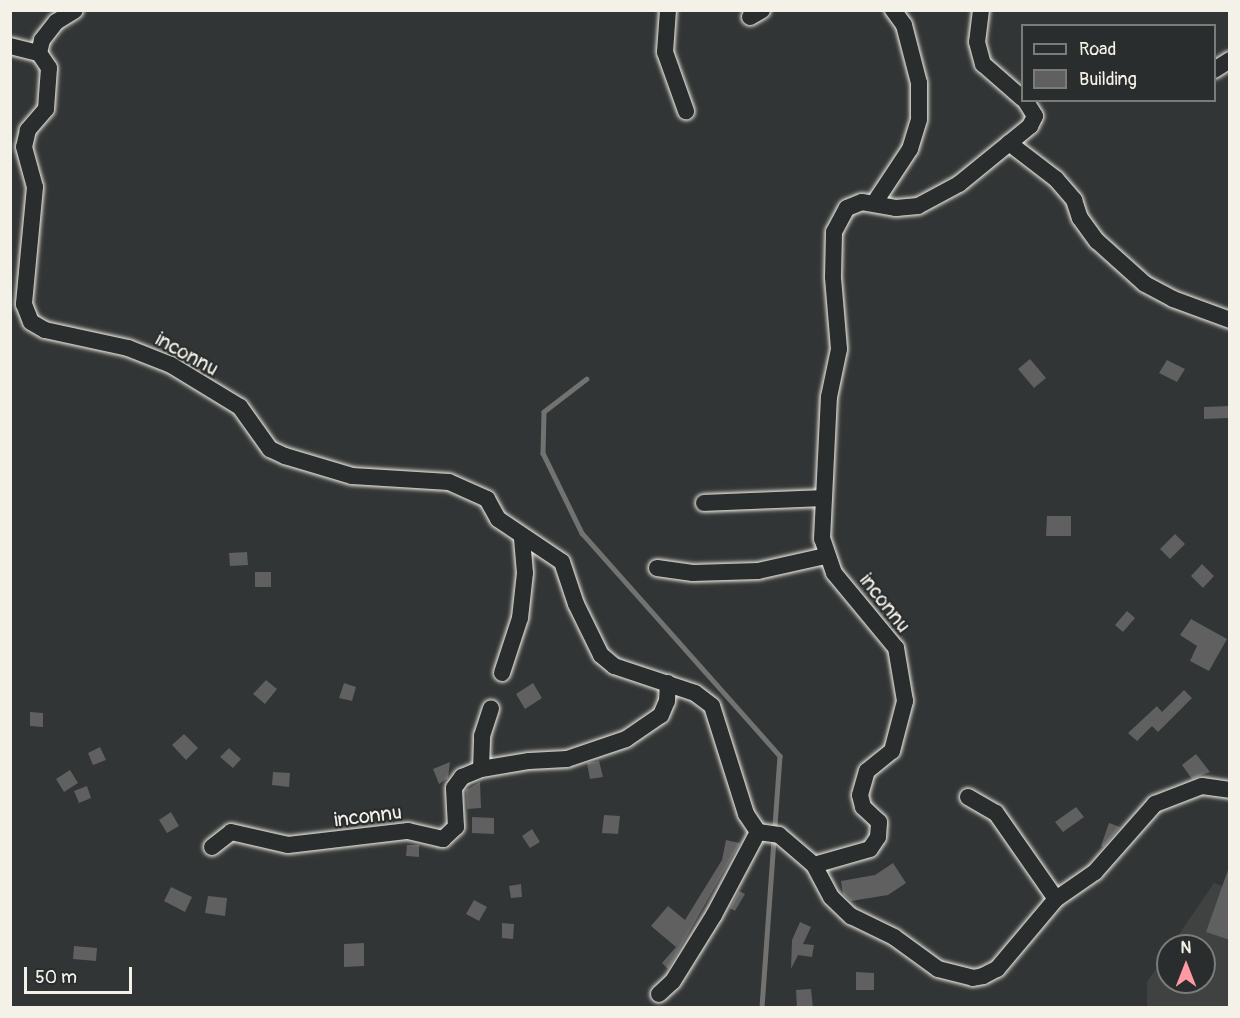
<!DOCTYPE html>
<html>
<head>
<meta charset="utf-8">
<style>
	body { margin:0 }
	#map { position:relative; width:1240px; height:1018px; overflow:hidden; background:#323535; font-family:Pangolin,sans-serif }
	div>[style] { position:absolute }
	.built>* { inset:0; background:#404242 }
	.stream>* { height:4.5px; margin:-2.25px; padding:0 2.25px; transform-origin:2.25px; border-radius:2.25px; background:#727370 }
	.building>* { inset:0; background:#5f605f }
	.roads { filter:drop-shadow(0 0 2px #f4f1e8) drop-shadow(0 0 2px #f4f1e8) }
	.minor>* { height:16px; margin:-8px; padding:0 8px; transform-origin:8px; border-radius:8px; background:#2a2d2e }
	span { translate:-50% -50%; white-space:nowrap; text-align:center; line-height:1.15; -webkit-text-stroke:4.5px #2a2d2e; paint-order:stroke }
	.street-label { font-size:20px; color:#f4f1e8 }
	.frame { position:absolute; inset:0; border:12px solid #f4f1e8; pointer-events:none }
	.legend { position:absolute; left:1021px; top:24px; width:195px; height:78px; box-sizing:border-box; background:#2a2d2e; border:2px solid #7b7b78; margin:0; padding:8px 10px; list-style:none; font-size:18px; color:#f4f1e8 }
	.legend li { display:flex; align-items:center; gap:12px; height:30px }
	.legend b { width:30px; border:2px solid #7b7b78 }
	.north { position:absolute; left:1156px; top:934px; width:60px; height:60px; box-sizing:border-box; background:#2a2d2e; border:2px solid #7b7b78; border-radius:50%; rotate:0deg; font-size:16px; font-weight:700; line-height:24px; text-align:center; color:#f4f1e8 }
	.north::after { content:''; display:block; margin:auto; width:21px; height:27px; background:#ff9aa2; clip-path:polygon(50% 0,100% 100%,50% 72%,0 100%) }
	.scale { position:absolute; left:24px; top:967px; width:108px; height:27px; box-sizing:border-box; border:3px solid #f4f1e8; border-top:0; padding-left:8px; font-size:18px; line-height:21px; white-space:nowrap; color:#f4f1e8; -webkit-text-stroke:4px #2a2d2e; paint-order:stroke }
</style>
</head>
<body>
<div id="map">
	<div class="built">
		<div style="clip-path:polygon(1214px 883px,1229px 888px,1229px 1007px,1147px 1007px,1147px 982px,1168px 951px,1168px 982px,1204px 982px,1204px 946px,1171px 946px)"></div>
	</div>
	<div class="stream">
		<div style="left:587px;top:379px;width:54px;rotate:142.5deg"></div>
		<div style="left:544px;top:412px;width:41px;rotate:91.4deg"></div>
		<div style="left:543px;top:453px;width:89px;rotate:64deg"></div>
		<div style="left:582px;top:533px;width:298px;rotate:48.4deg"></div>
		<div style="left:780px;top:756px;width:253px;rotate:94.1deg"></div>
	</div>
	<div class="building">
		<div style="clip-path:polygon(1030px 359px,1046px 378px,1034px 388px,1018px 369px)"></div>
		<div style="clip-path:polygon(1167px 360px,1185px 369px,1177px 382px,1159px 373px)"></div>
		<div style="clip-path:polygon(1230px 406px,1230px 418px,1204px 419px,1204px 407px)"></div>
		<div style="clip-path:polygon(1047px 516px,1071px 516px,1071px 536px,1046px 536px)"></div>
		<div style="clip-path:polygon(1175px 534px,1185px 544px,1170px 559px,1160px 549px)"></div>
		<div style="clip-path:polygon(247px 552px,248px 565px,230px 566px,229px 553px)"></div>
		<div style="clip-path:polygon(1202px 564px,1214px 576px,1203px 588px,1191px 576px)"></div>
		<div style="clip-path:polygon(255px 572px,271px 572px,271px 587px,255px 587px)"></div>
		<div style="clip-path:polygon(1127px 611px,1135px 618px,1123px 632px,1115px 625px)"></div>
		<div style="clip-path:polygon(1191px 619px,1227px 639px,1209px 671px,1190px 661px,1197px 646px,1180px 635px)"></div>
		<div style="clip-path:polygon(266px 680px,277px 689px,265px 704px,253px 694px)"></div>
		<div style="clip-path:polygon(344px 683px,356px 687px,352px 701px,339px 698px)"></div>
		<div style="clip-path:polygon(533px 683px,542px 698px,525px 709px,516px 694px)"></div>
		<div style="clip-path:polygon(1184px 690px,1192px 698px,1158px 732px,1152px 726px,1137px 741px,1128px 733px,1157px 706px,1162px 712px)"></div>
		<div style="clip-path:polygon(30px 712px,43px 713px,43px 727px,30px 726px)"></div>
		<div style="clip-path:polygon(184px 734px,198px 748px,186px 760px,172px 745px)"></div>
		<div style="clip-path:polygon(100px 747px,106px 760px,93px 765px,88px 753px)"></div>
		<div style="clip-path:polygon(229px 748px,241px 759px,233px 768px,220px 757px)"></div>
		<div style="clip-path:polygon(1196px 754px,1210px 772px,1192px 779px,1182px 765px)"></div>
		<div style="clip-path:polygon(599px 761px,603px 777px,590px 779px,587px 763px)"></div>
		<div style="clip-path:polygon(450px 762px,448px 778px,439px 784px,433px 769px)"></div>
		<div style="clip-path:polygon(70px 770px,78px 783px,64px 792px,56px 779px)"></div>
		<div style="clip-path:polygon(273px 772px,290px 773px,289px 787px,272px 785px)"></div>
		<div style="clip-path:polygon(480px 782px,481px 808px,467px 809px,466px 790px)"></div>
		<div style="clip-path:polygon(87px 786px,91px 798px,79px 803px,74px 791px)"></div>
		<div style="clip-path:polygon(1076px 807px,1084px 817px,1063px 832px,1055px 822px)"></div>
		<div style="clip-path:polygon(171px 812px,179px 826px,167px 833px,159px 820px)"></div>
		<div style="clip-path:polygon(604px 815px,620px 816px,618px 834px,602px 833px)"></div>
		<div style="clip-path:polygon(472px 817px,494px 818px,494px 834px,472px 833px)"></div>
		<div style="clip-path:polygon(1109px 823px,1120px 827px,1103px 847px,1101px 846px)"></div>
		<div style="clip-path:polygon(532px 829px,540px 842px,530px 848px,522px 836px)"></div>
		<div style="clip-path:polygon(726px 840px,740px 843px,668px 969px,662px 963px,676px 947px,651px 926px,668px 906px,685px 920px,722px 860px)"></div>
		<div style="clip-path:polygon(407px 845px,419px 845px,419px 857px,406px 856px)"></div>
		<div style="clip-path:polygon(893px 863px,906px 883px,888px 895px,851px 901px,843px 894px,841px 881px,875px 875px)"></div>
		<div style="clip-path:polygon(1228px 870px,1230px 870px,1230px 940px,1206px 932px)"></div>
		<div style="clip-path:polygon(521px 884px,522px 897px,511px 898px,509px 886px)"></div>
		<div style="clip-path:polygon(171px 887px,192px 897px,185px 912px,164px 901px)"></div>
		<div style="clip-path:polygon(739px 891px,745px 894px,735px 911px,730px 908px)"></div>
		<div style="clip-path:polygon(208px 896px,227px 898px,225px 916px,205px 913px)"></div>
		<div style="clip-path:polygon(474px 900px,487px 907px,479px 921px,466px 914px)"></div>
		<div style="clip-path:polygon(800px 922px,811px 927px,803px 944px,814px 945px,812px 957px,798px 955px,791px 969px,792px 940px)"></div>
		<div style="clip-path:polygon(502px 923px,514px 924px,513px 939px,502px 938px)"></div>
		<div style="clip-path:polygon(364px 943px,364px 966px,344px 967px,344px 944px)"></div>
		<div style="clip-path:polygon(74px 946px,97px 948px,96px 961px,73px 959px)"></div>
		<div style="clip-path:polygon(856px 972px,874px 973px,874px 990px,856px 990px)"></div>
		<div style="clip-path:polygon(811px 989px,813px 1008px,797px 1008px,796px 990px)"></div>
	</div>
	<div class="roads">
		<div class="minor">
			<div style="left:668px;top:10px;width:42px;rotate:94.1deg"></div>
			<div style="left:665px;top:52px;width:63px;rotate:70.4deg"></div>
			<div style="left:981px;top:10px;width:32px;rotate:97deg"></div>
			<div style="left:977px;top:42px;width:23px;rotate:75deg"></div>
			<div style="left:983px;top:64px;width:52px;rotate:41.1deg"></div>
			<div style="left:750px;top:17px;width:14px;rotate:-30deg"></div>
			<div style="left:10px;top:46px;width:30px;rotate:14deg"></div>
			<div style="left:39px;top:53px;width:18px;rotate:56deg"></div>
			<div style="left:49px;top:68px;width:41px;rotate:94.2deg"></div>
			<div style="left:46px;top:109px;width:28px;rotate:131deg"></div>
			<div style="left:28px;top:130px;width:17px;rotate:103deg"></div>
			<div style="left:24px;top:147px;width:41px;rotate:74.6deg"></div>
			<div style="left:35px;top:187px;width:118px;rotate:95.4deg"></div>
			<div style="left:24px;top:304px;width:19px;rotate:69deg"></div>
			<div style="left:31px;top:322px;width:16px;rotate:30deg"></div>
			<div style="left:45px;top:330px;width:85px;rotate:12.2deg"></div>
			<div style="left:128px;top:348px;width:46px;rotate:21.6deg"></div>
			<div style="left:171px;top:365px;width:81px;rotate:31.3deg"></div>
			<div style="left:240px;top:407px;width:52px;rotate:54.5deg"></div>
			<div style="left:270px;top:449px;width:17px;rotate:25deg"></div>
			<div style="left:285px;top:456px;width:70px;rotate:16.6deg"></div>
			<div style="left:352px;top:476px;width:97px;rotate:3.5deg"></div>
			<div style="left:449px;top:482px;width:42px;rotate:24.1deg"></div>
			<div style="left:487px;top:499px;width:23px;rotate:61deg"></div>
			<div style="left:498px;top:519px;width:77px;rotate:33.9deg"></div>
			<div style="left:562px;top:562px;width:44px;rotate:71.6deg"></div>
			<div style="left:576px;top:604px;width:57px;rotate:63.9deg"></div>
			<div style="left:601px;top:655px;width:17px;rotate:40deg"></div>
			<div style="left:614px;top:666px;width:85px;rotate:18.4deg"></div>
			<div style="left:695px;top:693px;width:21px;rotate:37deg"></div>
			<div style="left:712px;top:706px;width:113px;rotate:72.5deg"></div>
			<div style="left:746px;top:814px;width:22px;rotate:56deg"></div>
			<div style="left:758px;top:832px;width:21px;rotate:8deg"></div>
			<div style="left:779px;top:835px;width:46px;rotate:40.6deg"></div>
			<div style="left:814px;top:865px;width:36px;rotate:62deg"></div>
			<div style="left:831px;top:897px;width:28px;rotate:44deg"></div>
			<div style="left:851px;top:916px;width:48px;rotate:26deg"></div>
			<div style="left:894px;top:937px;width:54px;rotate:36deg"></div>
			<div style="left:938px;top:969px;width:36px;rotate:14deg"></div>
			<div style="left:973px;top:978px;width:10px;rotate:-11deg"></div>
			<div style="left:983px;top:976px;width:16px;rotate:-27deg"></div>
			<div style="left:997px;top:969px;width:92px;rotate:-49.9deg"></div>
			<div style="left:1056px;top:899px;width:47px;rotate:-34.7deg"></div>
			<div style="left:1095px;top:872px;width:91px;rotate:-48.6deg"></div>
			<div style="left:1155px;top:804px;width:50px;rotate:-21deg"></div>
			<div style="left:1202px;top:786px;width:28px;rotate:8deg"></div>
			<div style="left:39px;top:53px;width:13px;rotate:-77deg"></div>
			<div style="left:42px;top:40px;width:23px;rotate:-52deg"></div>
			<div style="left:56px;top:22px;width:22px;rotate:-32deg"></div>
			<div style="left:1214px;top:70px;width:19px;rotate:-32deg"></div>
			<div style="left:1009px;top:143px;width:59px;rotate:37.5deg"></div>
			<div style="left:1056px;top:179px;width:28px;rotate:49deg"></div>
			<div style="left:1074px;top:200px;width:19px;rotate:72deg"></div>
			<div style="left:1080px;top:218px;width:29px;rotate:54deg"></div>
			<div style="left:1097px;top:241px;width:64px;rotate:41.9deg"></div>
			<div style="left:1145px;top:284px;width:32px;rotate:28deg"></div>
			<div style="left:1173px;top:299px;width:61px;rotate:20.2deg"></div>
			<div style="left:875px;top:202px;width:64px;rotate:-56.6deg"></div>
			<div style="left:910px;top:149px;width:31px;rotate:-73deg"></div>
			<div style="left:919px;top:119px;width:36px;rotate:-90deg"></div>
			<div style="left:919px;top:83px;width:60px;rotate:-104.5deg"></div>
			<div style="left:904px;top:25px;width:19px;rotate:-126deg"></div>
			<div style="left:704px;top:503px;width:119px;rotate:-2.4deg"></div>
			<div style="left:657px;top:568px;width:36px;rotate:8deg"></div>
			<div style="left:693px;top:573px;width:65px;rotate:-1.8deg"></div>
			<div style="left:758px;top:571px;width:69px;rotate:-12.6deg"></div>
			<div style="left:502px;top:673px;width:58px;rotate:-71.9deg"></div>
			<div style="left:520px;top:618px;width:45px;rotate:-83.7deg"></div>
			<div style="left:525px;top:573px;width:36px;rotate:-95deg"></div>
			<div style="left:481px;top:769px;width:33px;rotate:-88deg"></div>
			<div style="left:482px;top:736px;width:29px;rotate:-72deg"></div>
			<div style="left:968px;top:797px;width:32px;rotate:30deg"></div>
			<div style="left:996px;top:813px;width:105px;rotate:55.1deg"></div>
			<div style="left:212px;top:847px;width:24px;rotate:-38deg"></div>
			<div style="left:231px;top:832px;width:58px;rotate:12.8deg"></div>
			<div style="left:288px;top:845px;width:121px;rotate:-6.7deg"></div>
			<div style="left:408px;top:831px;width:36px;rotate:13deg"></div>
			<div style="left:443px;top:839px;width:18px;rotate:-43deg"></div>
			<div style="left:456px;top:827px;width:39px;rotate:-93deg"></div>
			<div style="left:454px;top:788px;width:14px;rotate:-54deg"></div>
			<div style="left:462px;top:777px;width:21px;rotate:-23deg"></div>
			<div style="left:481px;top:769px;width:49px;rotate:-9.5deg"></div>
			<div style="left:529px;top:761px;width:38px;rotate:-3deg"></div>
			<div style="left:567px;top:759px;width:62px;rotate:-18.7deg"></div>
			<div style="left:626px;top:739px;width:42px;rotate:-34.4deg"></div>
			<div style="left:661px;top:715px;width:15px;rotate:-67deg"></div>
			<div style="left:667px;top:701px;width:18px;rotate:-87deg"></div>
			<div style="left:814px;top:865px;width:58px;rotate:-15.9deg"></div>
			<div style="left:870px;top:849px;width:14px;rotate:-56deg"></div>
			<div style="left:878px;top:837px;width:15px;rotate:-86deg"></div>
			<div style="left:879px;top:822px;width:22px;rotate:-137deg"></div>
			<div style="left:863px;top:807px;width:12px;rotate:-104deg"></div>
			<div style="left:860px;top:795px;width:25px;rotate:-74deg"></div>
			<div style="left:867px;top:771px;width:32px;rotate:-39deg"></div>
			<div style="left:892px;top:751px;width:52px;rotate:-75.4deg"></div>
			<div style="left:905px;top:701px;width:54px;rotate:-99.6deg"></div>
			<div style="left:896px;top:648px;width:97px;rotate:-129.6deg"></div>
			<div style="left:834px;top:573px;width:36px;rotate:-109deg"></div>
			<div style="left:822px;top:539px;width:142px;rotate:-87.2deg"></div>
			<div style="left:829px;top:397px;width:49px;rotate:-78.2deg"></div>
			<div style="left:839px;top:349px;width:72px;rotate:-94.8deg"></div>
			<div style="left:833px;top:277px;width:45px;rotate:-88.7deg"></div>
			<div style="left:834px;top:232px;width:27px;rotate:-62deg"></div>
			<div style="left:847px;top:208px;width:16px;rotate:-22deg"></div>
			<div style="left:862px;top:202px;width:35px;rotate:10deg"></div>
			<div style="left:896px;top:208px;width:22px;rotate:-5deg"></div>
			<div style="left:918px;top:206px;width:47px;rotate:-28.2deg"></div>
			<div style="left:959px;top:184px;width:92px;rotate:-39.2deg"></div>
			<div style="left:1030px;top:126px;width:11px;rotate:-63deg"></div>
			<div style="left:1035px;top:116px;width:19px;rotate:-122deg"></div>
			<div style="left:659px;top:994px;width:19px;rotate:-43deg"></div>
			<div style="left:673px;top:981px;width:78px;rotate:-58.2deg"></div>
			<div style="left:714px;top:915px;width:94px;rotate:-62.1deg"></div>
		</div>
	</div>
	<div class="street-label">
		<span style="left:187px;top:354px;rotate:29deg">inconnu</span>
		<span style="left:885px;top:603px;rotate:52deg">inconnu</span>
		<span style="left:368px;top:816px;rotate:-7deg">inconnu</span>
	</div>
	<div class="frame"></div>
	<ul class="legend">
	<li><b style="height:8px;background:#2a2d2e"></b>Road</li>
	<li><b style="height:16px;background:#5f605f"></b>Building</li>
	</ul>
	<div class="north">N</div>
	<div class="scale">50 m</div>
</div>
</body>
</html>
